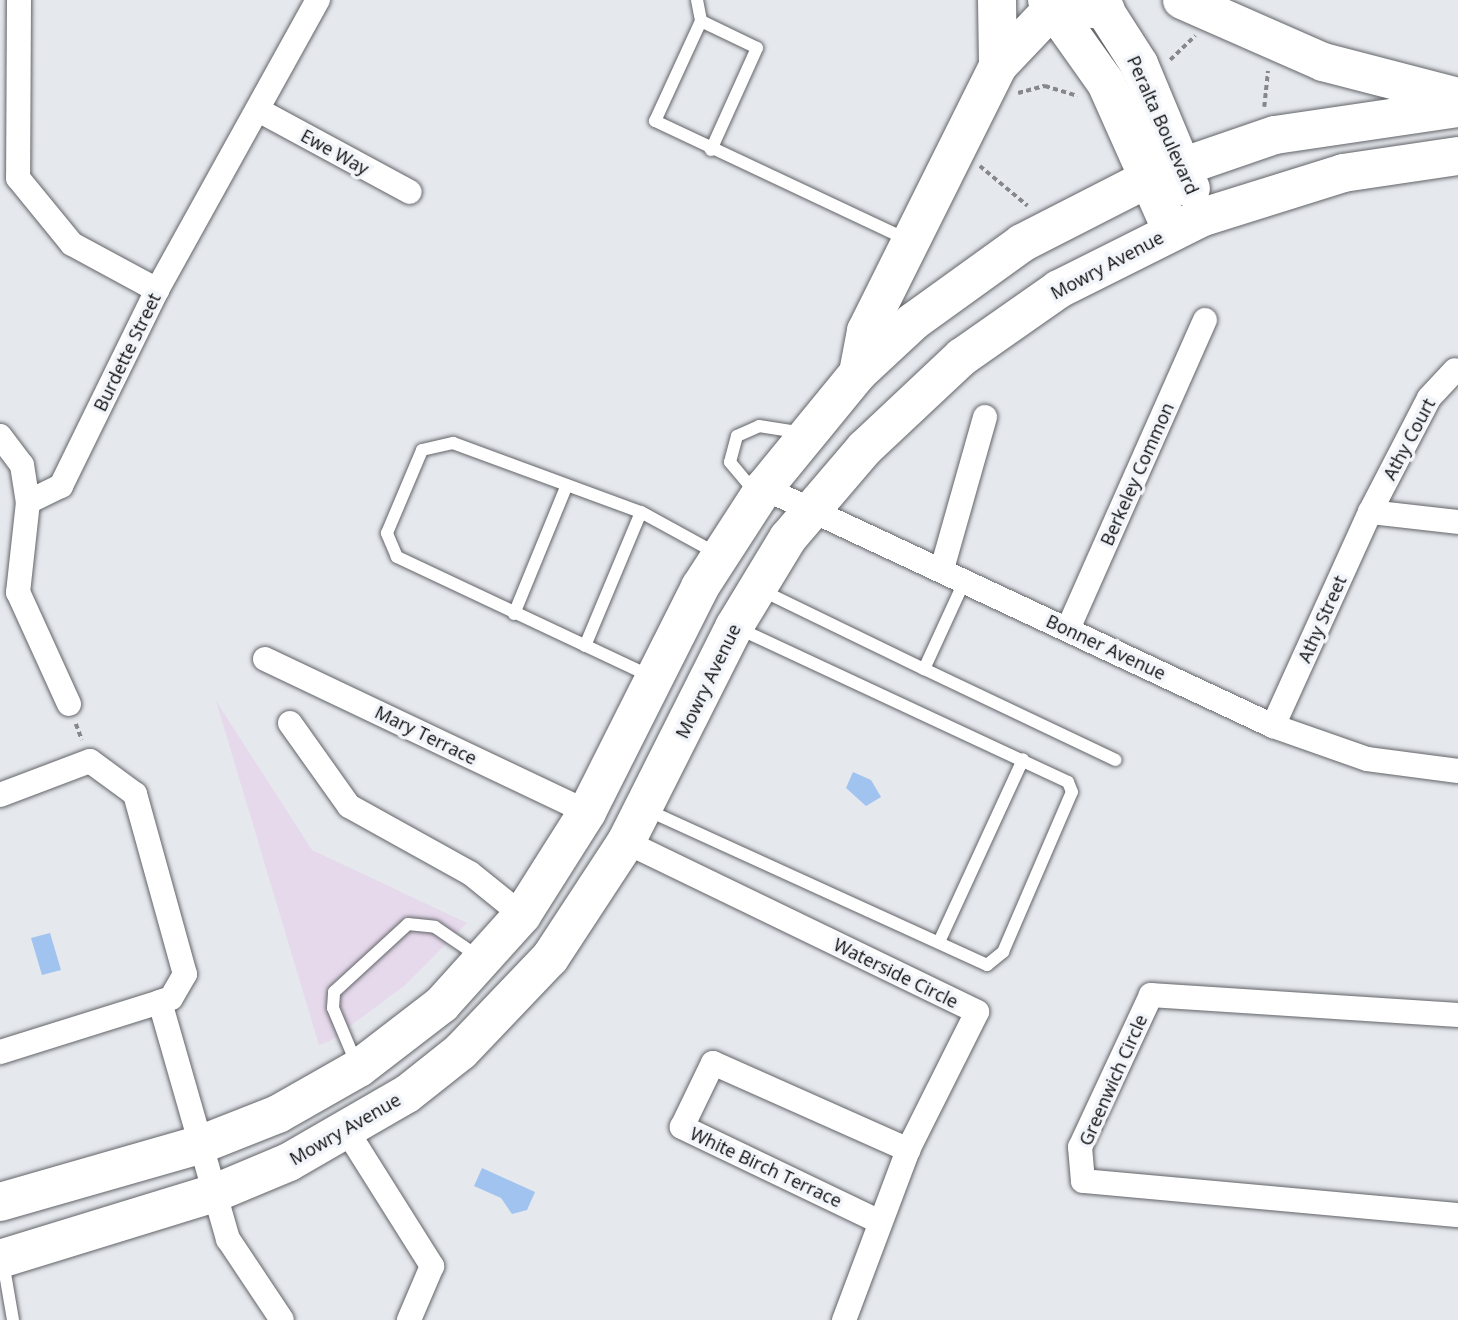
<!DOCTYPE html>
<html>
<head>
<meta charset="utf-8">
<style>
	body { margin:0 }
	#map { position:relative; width:1458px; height:1320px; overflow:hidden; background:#e5e8ed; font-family:"Open Sans",sans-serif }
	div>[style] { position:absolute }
	.education>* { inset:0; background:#e6d9ec }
	.water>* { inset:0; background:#a1c3ef }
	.path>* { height:3.5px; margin-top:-1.75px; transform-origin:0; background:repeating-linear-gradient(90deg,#85878b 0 5px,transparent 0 8.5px) }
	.roads { filter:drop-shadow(0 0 2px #626468) drop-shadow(0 0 2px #626468) }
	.service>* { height:12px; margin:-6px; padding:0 6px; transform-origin:6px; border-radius:6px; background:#fff }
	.minor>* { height:24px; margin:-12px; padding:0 12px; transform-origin:12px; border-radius:12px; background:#fff }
	.primary>* { height:38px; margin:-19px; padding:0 19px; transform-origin:19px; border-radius:19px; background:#fff }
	span { translate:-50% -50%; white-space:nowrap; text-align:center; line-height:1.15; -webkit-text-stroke:7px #f2f5fa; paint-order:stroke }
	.street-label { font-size:18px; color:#0c0d0e }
</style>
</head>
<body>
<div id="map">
	<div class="education">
		<div style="clip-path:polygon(216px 701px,312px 850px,467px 923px,404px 986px,330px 1041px,319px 1045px)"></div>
	</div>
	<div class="water">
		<div style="clip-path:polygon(853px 772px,871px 780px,881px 797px,866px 806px,846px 788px)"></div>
		<div style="clip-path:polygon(50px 933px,61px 970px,42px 975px,31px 938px)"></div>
		<div style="clip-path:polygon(482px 1168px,535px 1192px,527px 1210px,512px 1214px,501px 1198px,474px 1186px)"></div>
	</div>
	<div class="path">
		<div style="left:1170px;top:60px;width:35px;rotate:-44deg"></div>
		<div style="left:1018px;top:93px;width:28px;rotate:-15deg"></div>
		<div style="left:1045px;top:86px;width:34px;rotate:17deg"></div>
		<div style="left:1264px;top:107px;width:36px;rotate:-84deg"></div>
		<div style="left:980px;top:166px;width:62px;rotate:39.8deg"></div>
		<div style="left:76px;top:724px;width:17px;rotate:69deg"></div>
	</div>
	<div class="roads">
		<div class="service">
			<div style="left:697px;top:0;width:21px;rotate:79deg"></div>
			<div style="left:701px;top:21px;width:110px;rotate:114.7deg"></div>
			<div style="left:655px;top:121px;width:280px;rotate:25.2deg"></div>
			<div style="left:701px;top:21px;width:62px;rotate:25.7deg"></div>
			<div style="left:757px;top:48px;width:112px;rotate:114.3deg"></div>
			<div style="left:755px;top:492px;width:39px;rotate:-130deg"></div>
			<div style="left:730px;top:462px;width:27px;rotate:-75deg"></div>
			<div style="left:737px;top:436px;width:24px;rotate:-24deg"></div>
			<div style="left:759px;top:426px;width:45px;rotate:9deg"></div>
			<div style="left:965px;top:580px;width:98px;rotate:114.7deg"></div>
			<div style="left:924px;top:669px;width:212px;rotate:25.4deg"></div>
			<div style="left:761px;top:590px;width:181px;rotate:25.9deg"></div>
			<div style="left:514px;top:614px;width:139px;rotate:-67.7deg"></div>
			<div style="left:585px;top:646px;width:145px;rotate:-67.3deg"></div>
			<div style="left:650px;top:676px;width:280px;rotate:-154.8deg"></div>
			<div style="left:397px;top:557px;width:26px;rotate:-113deg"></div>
			<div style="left:387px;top:533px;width:90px;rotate:-67.1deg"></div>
			<div style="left:422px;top:450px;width:32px;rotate:-13deg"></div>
			<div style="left:453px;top:443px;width:200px;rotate:20.2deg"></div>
			<div style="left:641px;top:512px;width:85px;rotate:28.7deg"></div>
			<div style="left:645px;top:809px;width:376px;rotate:24.5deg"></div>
			<div style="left:987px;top:965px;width:21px;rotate:-39deg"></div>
			<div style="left:1003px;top:952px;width:174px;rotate:-66.7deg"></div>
			<div style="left:1072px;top:792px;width:11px;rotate:-112deg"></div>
			<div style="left:1068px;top:782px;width:365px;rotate:-155deg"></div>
			<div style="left:939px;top:942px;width:201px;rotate:-65.3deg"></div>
			<div style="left:357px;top:1065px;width:62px;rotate:-112.8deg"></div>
			<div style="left:333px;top:1008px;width:16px;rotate:-86deg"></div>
			<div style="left:334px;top:992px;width:100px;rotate:-42.6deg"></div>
			<div style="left:408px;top:924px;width:27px;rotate:6deg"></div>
			<div style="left:435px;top:927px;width:53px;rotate:34.3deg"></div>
			<div style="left:3px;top:1262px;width:59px;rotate:80.2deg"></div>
		</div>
		<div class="minor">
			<div style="left:19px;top:0;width:178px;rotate:90.3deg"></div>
			<div style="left:18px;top:178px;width:85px;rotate:50.7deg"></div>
			<div style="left:72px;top:244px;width:97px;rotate:28.4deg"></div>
			<div style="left:260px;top:111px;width:170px;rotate:28.4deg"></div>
			<div style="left:0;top:436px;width:36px;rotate:53deg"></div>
			<div style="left:22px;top:465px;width:37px;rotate:81deg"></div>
			<div style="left:28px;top:502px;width:91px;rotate:96.3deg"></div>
			<div style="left:18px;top:592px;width:123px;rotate:65.5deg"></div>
			<div style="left:764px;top:488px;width:562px;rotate:25.06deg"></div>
			<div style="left:1273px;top:726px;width:100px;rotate:19.3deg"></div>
			<div style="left:1367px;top:759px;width:92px;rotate:7.5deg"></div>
			<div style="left:28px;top:502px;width:37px;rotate:-26deg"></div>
			<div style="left:61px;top:486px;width:218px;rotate:-63.9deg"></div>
			<div style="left:157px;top:290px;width:332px;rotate:-61deg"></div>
			<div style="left:1370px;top:512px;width:89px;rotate:6.5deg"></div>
			<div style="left:942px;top:569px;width:158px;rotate:-74.2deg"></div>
			<div style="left:1068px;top:629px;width:338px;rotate:-66.1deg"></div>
			<div style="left:265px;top:659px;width:357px;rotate:25.4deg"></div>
			<div style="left:290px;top:723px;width:102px;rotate:54.6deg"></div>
			<div style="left:349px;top:806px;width:138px;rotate:29deg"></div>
			<div style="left:470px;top:873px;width:67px;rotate:38.9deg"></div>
			<div style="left:1273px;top:726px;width:235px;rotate:-65.6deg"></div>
			<div style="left:1370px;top:512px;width:128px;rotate:-62.6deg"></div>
			<div style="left:1429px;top:398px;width:38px;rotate:-47deg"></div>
			<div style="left:0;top:795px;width:96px;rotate:-20.7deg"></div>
			<div style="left:90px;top:761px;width:56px;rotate:36.3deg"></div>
			<div style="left:135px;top:794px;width:187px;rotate:74.5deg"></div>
			<div style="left:185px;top:974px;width:28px;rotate:120deg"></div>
			<div style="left:171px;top:998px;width:12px;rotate:160deg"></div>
			<div style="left:160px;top:1002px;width:168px;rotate:162.6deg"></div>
			<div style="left:626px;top:842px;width:390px;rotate:25.8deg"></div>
			<div style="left:977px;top:1012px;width:154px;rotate:116.6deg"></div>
			<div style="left:908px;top:1150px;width:182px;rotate:110.6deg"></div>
			<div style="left:160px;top:1002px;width:247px;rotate:74deg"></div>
			<div style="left:228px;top:1239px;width:97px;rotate:56.3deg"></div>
			<div style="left:1458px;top:1015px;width:308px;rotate:-176.3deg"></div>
			<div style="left:1151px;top:995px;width:168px;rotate:115deg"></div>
			<div style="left:1080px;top:1147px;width:34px;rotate:85deg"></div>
			<div style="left:1083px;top:1181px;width:377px;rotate:5.2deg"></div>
			<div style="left:347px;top:1131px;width:160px;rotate:57.8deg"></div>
			<div style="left:432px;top:1266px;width:59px;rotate:113.1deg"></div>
			<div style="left:880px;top:1222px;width:220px;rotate:-154.4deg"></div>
			<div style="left:682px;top:1127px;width:71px;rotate:-64.2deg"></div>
			<div style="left:713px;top:1063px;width:214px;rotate:24deg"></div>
		</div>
		<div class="primary">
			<div style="left:997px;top:0;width:66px;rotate:89.1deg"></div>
			<div style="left:1047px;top:0;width:102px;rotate:54.6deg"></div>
			<div style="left:1106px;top:83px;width:162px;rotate:66deg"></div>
			<div style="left:1098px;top:0;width:76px;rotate:57.4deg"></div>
			<div style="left:1139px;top:64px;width:135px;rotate:67.4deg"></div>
			<div style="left:1182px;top:0;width:154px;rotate:23.7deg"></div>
			<div style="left:1323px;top:62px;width:139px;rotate:14.5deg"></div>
			<div style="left:858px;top:373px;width:43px;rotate:-79.2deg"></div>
			<div style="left:866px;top:331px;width:296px;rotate:-63.5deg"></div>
			<div style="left:998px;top:66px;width:83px;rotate:-46.5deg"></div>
			<div style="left:1055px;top:6px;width:51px;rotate:4.5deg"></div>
			<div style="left:0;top:1202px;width:210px;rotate:-16deg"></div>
			<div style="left:202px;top:1144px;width:82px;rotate:-21.5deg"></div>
			<div style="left:278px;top:1114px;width:93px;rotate:-29.6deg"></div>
			<div style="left:359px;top:1068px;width:105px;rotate:-37.6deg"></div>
			<div style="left:442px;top:1004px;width:120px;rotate:-48deg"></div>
			<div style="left:522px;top:915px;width:122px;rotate:-57.7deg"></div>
			<div style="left:587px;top:812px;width:252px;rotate:-63.3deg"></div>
			<div style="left:700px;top:587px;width:118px;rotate:-57.1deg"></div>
			<div style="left:764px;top:488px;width:149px;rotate:-50.7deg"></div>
			<div style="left:858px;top:373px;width:76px;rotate:-42.9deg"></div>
			<div style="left:914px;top:321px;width:133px;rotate:-35.8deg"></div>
			<div style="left:1022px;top:243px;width:140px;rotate:-27.1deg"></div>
			<div style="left:1147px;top:179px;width:135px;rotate:-19deg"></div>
			<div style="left:1275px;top:135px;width:185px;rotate:-8.4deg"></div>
			<div style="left:0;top:1259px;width:225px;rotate:-17.1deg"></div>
			<div style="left:215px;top:1193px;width:80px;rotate:-22.7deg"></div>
			<div style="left:289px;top:1162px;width:136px;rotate:-30deg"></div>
			<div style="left:407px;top:1094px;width:69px;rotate:-38.5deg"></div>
			<div style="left:461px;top:1051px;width:129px;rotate:-46.3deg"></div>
			<div style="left:550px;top:958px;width:139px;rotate:-56.8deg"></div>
			<div style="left:626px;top:842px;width:241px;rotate:-63.3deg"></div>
			<div style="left:734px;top:627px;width:104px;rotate:-58.8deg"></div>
			<div style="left:788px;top:538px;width:118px;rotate:-49.5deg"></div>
			<div style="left:865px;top:448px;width:133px;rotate:-43.2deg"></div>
			<div style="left:962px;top:357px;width:118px;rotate:-35deg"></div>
			<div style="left:1059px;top:289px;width:161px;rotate:-26.6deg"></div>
			<div style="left:1203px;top:217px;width:147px;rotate:-17.4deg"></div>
			<div style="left:1343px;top:173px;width:116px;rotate:-8.4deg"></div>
		</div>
	</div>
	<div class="street-label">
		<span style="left:1163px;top:125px;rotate:66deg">Peralta Boulevard</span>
		<span style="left:335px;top:152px;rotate:29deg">Ewe Way</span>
		<span style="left:1107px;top:265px;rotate:-28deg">Mowry Avenue</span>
		<span style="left:127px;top:352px;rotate:-64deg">Burdette Street</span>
		<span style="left:1409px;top:439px;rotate:-62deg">Athy Court</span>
		<span style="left:1137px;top:474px;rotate:-66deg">Berkeley Common</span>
		<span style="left:1322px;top:619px;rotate:-66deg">Athy Street</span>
		<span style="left:1106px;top:647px;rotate:25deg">Bonner Avenue</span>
		<span style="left:708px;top:681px;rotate:-64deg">Mowry Avenue</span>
		<span style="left:426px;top:735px;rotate:26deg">Mary Terrace</span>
		<span style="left:896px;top:973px;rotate:26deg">Waterside Circle</span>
		<span style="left:1113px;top:1080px;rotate:-66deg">Greenwich Circle</span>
		<span style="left:345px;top:1129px;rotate:-30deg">Mowry Avenue</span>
		<span style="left:766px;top:1167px;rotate:25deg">White Birch Terrace</span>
	</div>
</div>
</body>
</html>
